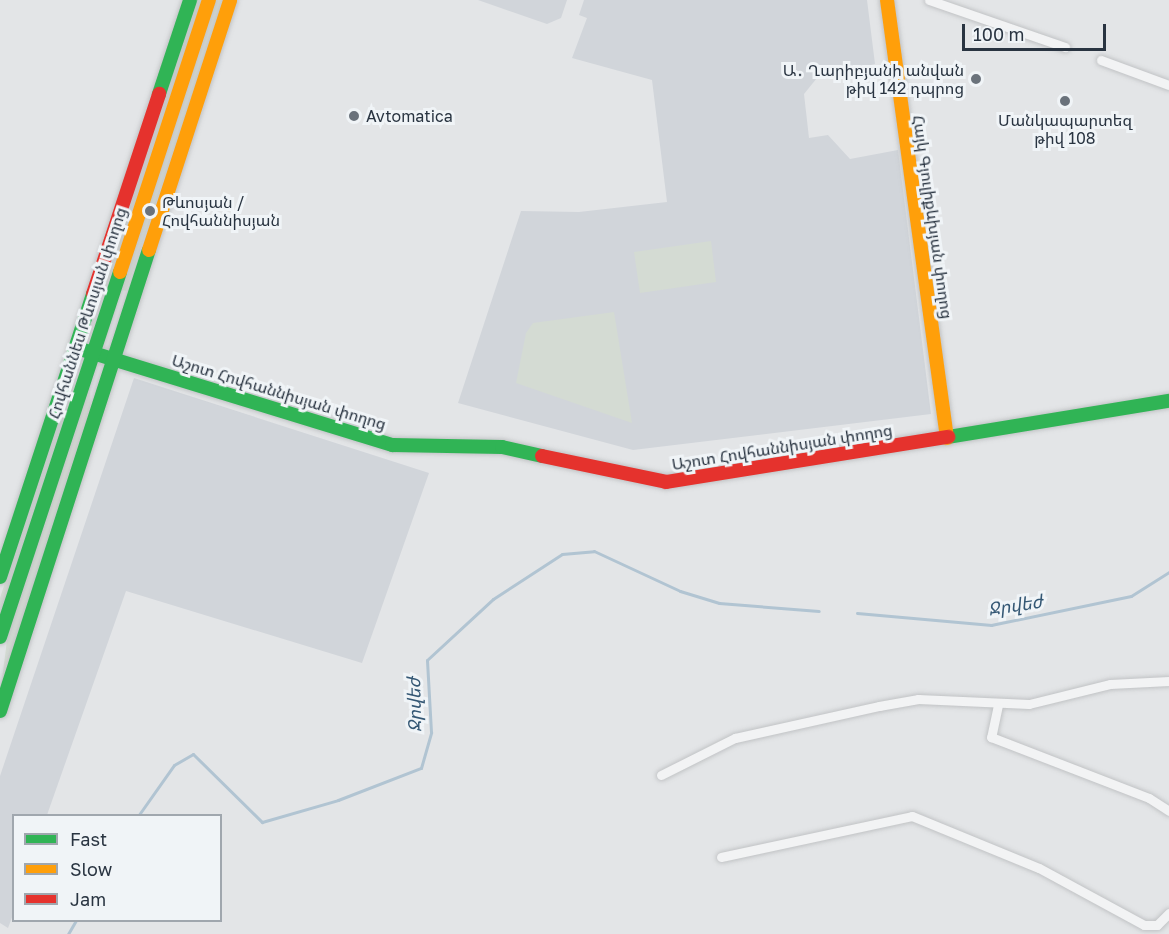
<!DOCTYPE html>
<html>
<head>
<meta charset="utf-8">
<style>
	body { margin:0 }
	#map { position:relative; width:1169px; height:934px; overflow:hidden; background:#e3e5e7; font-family:"Golos Text","Noto Sans Armenian",sans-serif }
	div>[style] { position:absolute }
	.built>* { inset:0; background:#d1d5da }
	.green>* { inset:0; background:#d4dbd3 }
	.stream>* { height:3px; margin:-1.5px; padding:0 1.5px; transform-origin:1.5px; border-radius:1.5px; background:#b1c4d2 }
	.roads { filter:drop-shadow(0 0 2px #c1c3c5) drop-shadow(0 0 2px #c1c3c5) }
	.street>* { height:9px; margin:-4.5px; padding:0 4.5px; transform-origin:4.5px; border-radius:4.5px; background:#f2f3f4 }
	.fast>* { height:14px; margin:-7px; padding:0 7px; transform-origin:7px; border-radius:7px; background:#30b455 }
	.slow>* { height:14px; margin:-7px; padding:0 7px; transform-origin:7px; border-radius:7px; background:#ff9f0a }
	.jam>* { height:14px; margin:-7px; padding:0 7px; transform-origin:7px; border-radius:7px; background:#e5322d }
	.dots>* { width:16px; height:16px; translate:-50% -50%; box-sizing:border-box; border:3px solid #f0f4f7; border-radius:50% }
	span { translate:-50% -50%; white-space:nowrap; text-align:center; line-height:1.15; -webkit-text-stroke:6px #f0f4f7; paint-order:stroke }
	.poi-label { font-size:16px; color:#293441 }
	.right { translate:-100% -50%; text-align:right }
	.left { translate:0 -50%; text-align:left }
	.street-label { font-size:16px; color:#293441 }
	.water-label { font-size:18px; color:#345774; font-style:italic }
	.legend { position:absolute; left:12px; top:814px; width:210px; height:108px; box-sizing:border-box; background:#f0f4f7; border:2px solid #a0a7ae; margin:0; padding:8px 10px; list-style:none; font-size:18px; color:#293441 }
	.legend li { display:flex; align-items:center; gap:12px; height:30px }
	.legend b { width:30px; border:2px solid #a0a7ae }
	.scale { position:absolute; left:962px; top:24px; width:144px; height:27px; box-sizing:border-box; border:3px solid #293441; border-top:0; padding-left:8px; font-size:18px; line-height:21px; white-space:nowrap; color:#293441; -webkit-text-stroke:4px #f0f4f7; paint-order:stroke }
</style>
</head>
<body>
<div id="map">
	<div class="built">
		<div style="clip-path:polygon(478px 0,567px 0,561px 18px,547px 24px)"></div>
		<div style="clip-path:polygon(584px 0,867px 0,875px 64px,817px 78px,804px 94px,809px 138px,828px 135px,850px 159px,898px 150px,931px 414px,633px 450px,458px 403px,521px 211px,579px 212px,667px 202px,652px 80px,572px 58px,587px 18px,579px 15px)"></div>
		<div style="clip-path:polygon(134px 378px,429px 473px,362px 663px,126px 591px,47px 815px,14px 816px,14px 912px,8px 928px,0 923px,0 776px)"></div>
	</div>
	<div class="green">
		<div style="clip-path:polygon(196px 0,202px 0,105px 295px,101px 294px)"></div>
		<div style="clip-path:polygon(214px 0,225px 0,126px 291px,119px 289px)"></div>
		<div style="clip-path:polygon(711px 241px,716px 282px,640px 293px,634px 252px)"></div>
		<div style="clip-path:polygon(614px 312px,632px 423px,516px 383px,526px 333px,533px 323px)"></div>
		<div style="clip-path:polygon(70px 384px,75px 385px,0 618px,0 598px)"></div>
		<div style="clip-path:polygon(90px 388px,91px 421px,0 695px,8px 633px,85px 390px)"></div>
	</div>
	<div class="stream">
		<div style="left:857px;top:613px;width:135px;rotate:5.1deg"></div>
		<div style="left:991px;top:625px;width:143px;rotate:-11.7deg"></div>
		<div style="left:1131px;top:596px;width:45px;rotate:-32.3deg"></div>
		<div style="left:138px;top:816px;width:62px;rotate:-54.8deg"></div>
		<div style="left:174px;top:765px;width:22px;rotate:-30deg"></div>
		<div style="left:193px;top:754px;width:97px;rotate:44.6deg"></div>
		<div style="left:262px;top:822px;width:79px;rotate:-16.1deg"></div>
		<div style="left:338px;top:800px;width:89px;rotate:-21.1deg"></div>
		<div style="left:421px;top:768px;width:37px;rotate:-74deg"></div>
		<div style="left:431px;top:732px;width:72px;rotate:-93.2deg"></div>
		<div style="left:427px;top:660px;width:90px;rotate:-42.7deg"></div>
		<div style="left:493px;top:599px;width:82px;rotate:-33.1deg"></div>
		<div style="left:562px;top:554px;width:32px;rotate:-5deg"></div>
		<div style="left:594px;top:551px;width:95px;rotate:24.9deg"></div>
		<div style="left:680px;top:591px;width:41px;rotate:17.1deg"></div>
		<div style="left:719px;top:603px;width:100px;rotate:4.6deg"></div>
		<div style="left:68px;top:934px;width:16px;rotate:-60deg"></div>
	</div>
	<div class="roads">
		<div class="street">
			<div style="left:929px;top:0;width:144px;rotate:19.1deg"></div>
			<div style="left:1101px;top:60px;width:72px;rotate:20.2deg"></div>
			<div style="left:998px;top:705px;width:33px;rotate:102deg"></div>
			<div style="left:991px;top:737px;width:169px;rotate:21.1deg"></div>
			<div style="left:1149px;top:798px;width:24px;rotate:33deg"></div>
			<div style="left:661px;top:775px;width:83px;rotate:-26.6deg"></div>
			<div style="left:735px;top:738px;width:148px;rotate:-12.5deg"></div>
			<div style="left:879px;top:706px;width:40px;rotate:-10deg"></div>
			<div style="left:918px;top:699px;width:111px;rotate:2.6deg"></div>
			<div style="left:1029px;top:704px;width:83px;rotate:-13.9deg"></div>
			<div style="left:1110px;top:684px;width:59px;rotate:-2.9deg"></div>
			<div style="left:721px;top:857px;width:195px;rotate:-12.1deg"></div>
			<div style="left:912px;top:816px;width:137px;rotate:22.3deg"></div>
			<div style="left:1039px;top:868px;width:119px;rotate:28.5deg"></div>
			<div style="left:1144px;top:925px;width:13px"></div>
			<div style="left:1157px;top:925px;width:17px;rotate:-45deg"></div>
		</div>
		<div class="fast">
			<div style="left:159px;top:94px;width:99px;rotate:-71.7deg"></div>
			<div style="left:77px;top:348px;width:330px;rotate:17.1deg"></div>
			<div style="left:392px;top:445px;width:110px;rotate:1deg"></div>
			<div style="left:502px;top:447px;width:41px;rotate:12.7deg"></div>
			<div style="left:948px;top:437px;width:224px;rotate:-9.3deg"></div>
			<div style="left:0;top:577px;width:298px;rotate:-71.8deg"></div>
			<div style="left:0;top:637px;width:384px;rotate:-71.8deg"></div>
			<div style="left:0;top:711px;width:484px;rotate:-72.1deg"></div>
		</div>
		<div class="slow">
			<div style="left:887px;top:0;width:442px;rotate:82.2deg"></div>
			<div style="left:149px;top:250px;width:263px;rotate:-72deg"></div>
			<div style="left:120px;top:272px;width:286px;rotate:-71.9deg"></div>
		</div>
		<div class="jam">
			<div style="left:93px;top:294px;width:211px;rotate:-71.7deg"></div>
			<div style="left:542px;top:456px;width:127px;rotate:11.8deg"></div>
			<div style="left:666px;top:482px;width:286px;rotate:-9.1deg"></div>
		</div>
	</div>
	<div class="dots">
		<div style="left:976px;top:79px;background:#6a727b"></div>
		<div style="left:1065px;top:101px;background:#6a727b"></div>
		<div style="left:354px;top:116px;background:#6a727b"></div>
		<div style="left:150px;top:211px;background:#6a727b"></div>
	</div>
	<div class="poi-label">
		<span class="right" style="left:964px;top:79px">Ա․ Ղարիբյանի անվան<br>թիվ 142 դպրոց</span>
		<span class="left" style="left:366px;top:116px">Avtomatica</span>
		<span style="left:1065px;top:129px">Մանկապարտեզ<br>թիվ 108</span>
		<span class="left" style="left:162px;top:211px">Թևոսյան /<br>Հովհաննիսյան</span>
	</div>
	<div class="street-label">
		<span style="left:933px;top:217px;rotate:82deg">Հայկ Գյուլիքևխյան փողոց</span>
		<span style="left:87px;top:313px;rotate:-72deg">Հովհաննես Թևոսյան փողոց</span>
		<span style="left:279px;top:392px;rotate:17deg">Աշոտ Հովհաննիսյան փողոց</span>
		<span style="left:782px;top:447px;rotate:-9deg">Աշոտ Հովհաննիսյան փողոց</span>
	</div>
	<div class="water-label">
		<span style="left:1015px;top:605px;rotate:-9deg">Ջրվեժ</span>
		<span style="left:414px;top:705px;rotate:-91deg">Ջրվեժ</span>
	</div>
	<ul class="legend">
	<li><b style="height:8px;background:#30b455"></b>Fast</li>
	<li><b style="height:8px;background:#ff9f0a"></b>Slow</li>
	<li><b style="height:8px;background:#e5322d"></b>Jam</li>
	</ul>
	<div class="scale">100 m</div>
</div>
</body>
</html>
